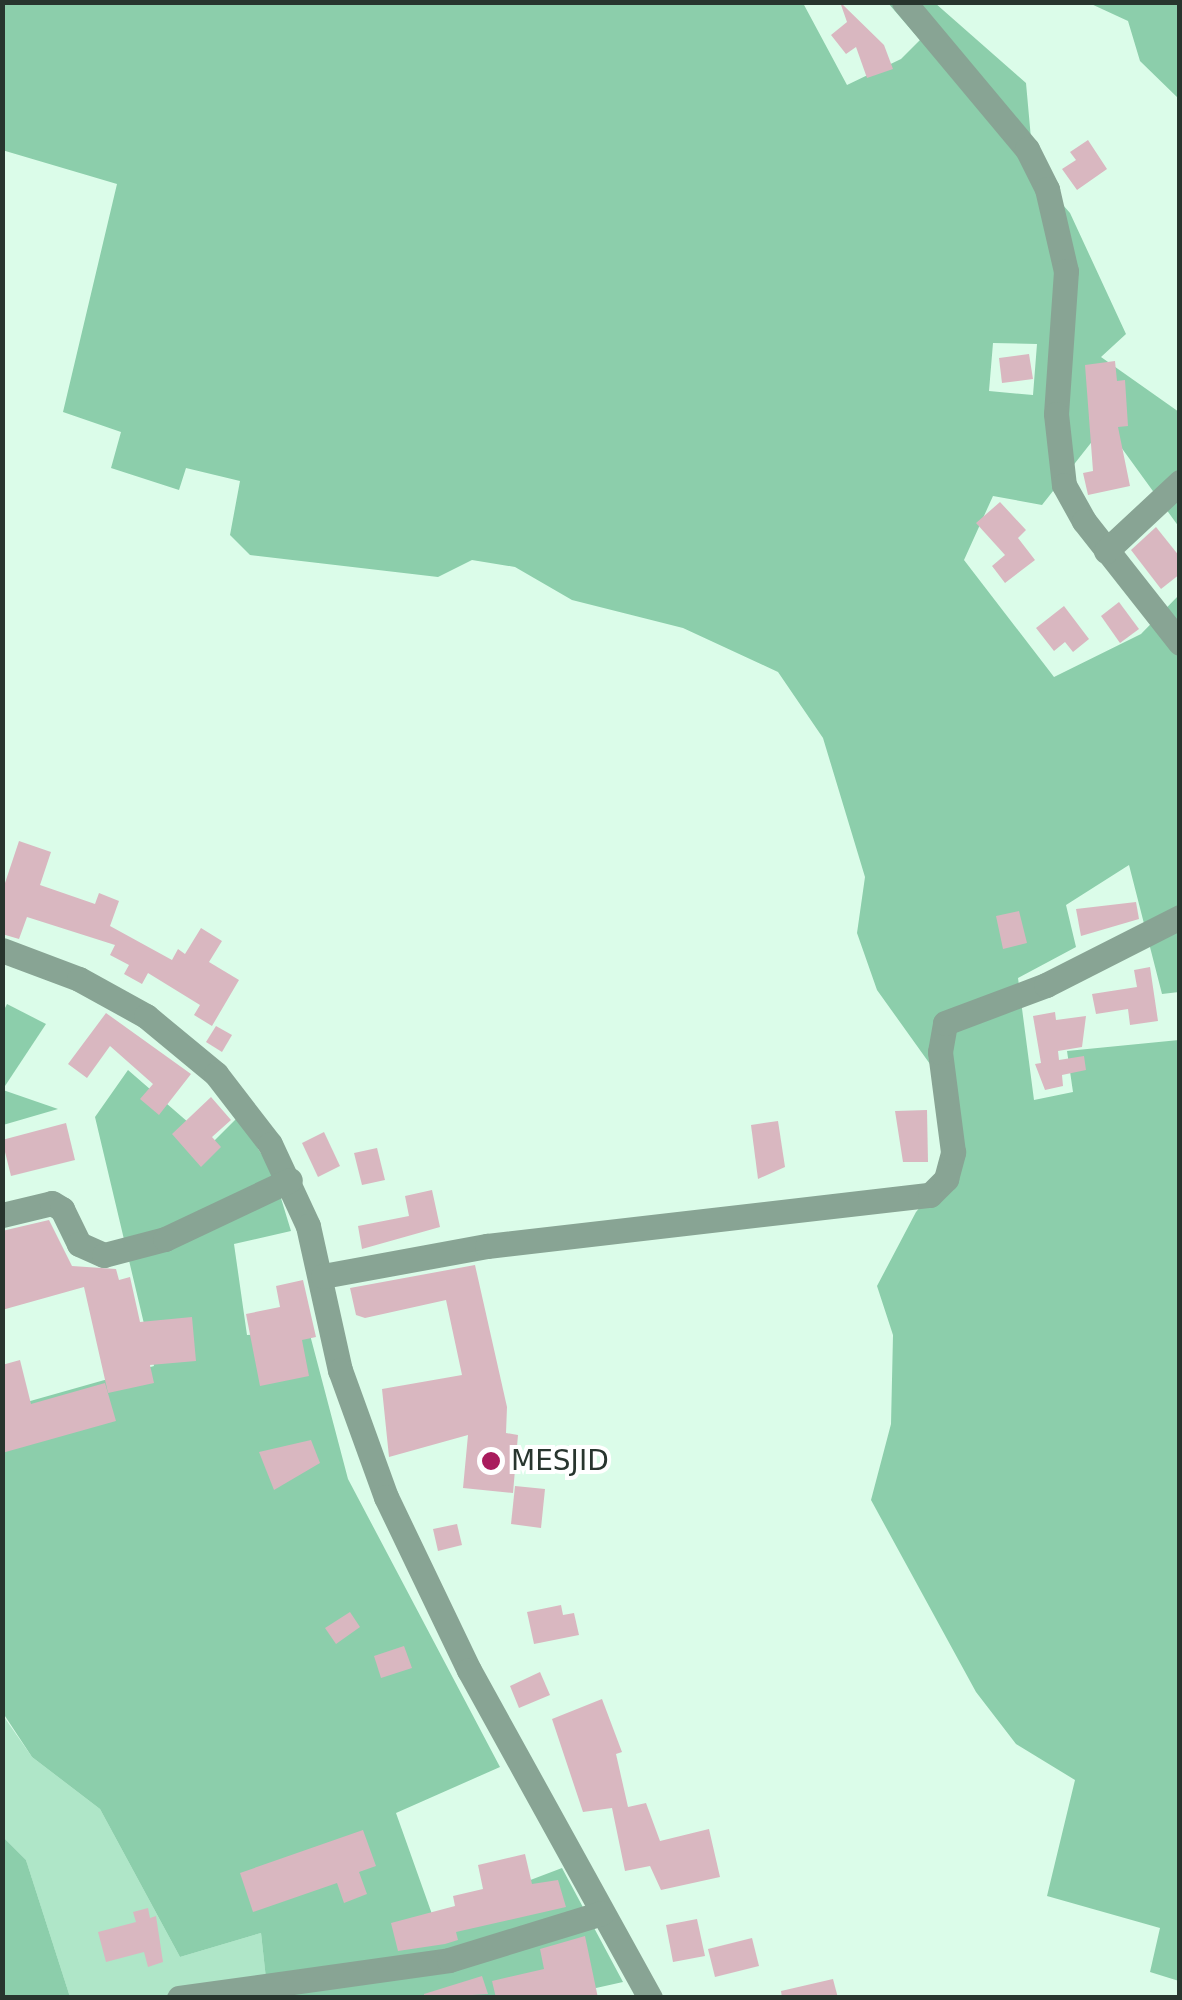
<!DOCTYPE html>
<html>
<head>
<meta charset="utf-8">
<style>
	body { margin:0 }
	#map { position:relative; width:1182px; height:2000px; overflow:hidden; background:#dbfce9; font-family:"DejaVu Sans",sans-serif }
	div>[style] { position:absolute }
	.green>* { inset:0; background:#afe6c8 }
	.forest>* { inset:0; background:#8cceab }
	.building>* { inset:0; background:#d9b7c0 }
	.minor>* { height:25px; margin:-12.5px; padding:0 12.5px; transform-origin:12.5px; border-radius:12.5px; background:#88a494 }
	.dots>* { width:28px; height:28px; translate:-50% -50%; box-sizing:border-box; border:5px solid #fff; border-radius:50% }
	span { translate:-50% -50%; white-space:nowrap; text-align:center; line-height:1.15; -webkit-text-stroke:8px #fff; paint-order:stroke }
	.poi-label { font-size:28px; color:#28352e }
	.left { translate:0 -50%; text-align:left }
	.frame { position:absolute; inset:0; border:5px solid #28352e; pointer-events:none }
</style>
</head>
<body>
<div id="map">
	<div class="green">
		<div style="clip-path:polygon(2px 1714px,32px 1757px,100px 1809px,180px 1957px,261px 1933px,268px 1997px,70px 1997px,26px 1860px,3px 1837px)"></div>
	</div>
	<div class="forest">
		<div style="clip-path:polygon(evenodd,3px 3px,803px 3px,847px 85px,901px 59px,920px 40px,888px 3px,935px 3px,1026px 83px,1034px 172px,1070px 213px,1126px 334px,1101px 357px,1179px 412px,1179px 527px,1105px 425px,1042px 505px,993px 496px,964px 560px,1054px 677px,1141px 634px,1179px 595px,1179px 992px,1162px 994px,1129px 865px,1066px 905px,1076px 947px,1018px 978px,1034px 1100px,1073px 1092px,1067px 1051px,1179px 1040px,1179px 1981px,1150px 1972px,1160px 1928px,1047px 1896px,1075px 1780px,1016px 1744px,976px 1692px,871px 1500px,891px 1424px,893px 1335px,877px 1286px,916px 1212px,949px 1173px,950px 1092px,877px 990px,857px 933px,865px 877px,823px 738px,778px 672px,683px 628px,572px 600px,515px 567px,472px 560px,438px 577px,250px 555px,230px 535px,240px 481px,186px 468px,179px 490px,111px 468px,121px 432px,63px 412px,117px 184px,2px 150px,3px 3px,993px 343px,1037px 344px,1033px 395px,989px 391px,993px 343px)"></div>
		<div style="clip-path:polygon(1089px 3px,1179px 3px,1179px 99px,1140px 61px,1128px 21px)"></div>
		<div style="clip-path:polygon(7px 1004px,46px 1024px,3px 1089px,3px 1012px)"></div>
		<div style="clip-path:polygon(128px 1070px,212px 1143px,238px 1117px,273px 1172px,291px 1231px,234px 1244px,247px 1335px,309px 1331px,348px 1479px,500px 1767px,396px 1813px,433px 1917px,562px 1868px,623px 1982px,551px 1998px,268px 1997px,261px 1933px,180px 1957px,100px 1809px,32px 1757px,3px 1713px,2px 1409px,154px 1366px,95px 1117px)"></div>
		<div style="clip-path:polygon(3px 1090px,58px 1109px,3px 1125px)"></div>
		<div style="clip-path:polygon(3px 1837px,26px 1860px,70px 1997px,3px 1997px)"></div>
	</div>
	<div class="building">
		<div style="clip-path:polygon(840px 2px,884px 45px,893px 69px,867px 78px,856px 47px,846px 54px,831px 35px,847px 22px)"></div>
		<div style="clip-path:polygon(1088px 140px,1107px 169px,1077px 190px,1062px 169px,1076px 160px,1070px 152px)"></div>
		<div style="clip-path:polygon(1029px 354px,1033px 379px,1002px 383px,999px 358px)"></div>
		<div style="clip-path:polygon(1115px 361px,1117px 381px,1125px 380px,1128px 426px,1118px 427px,1130px 486px,1088px 495px,1083px 473px,1093px 471px,1085px 365px)"></div>
		<div style="clip-path:polygon(1000px 502px,1026px 530px,1018px 538px,1035px 560px,1005px 583px,992px 566px,1005px 555px,976px 523px)"></div>
		<div style="clip-path:polygon(1156px 527px,1180px 557px,1180px 574px,1161px 589px,1131px 550px)"></div>
		<div style="clip-path:polygon(1119px 602px,1139px 629px,1120px 643px,1101px 616px)"></div>
		<div style="clip-path:polygon(1064px 606px,1089px 639px,1073px 652px,1065px 642px,1054px 651px,1036px 628px)"></div>
		<div style="clip-path:polygon(19px 841px,51px 852px,40px 885px,95px 904px,99px 893px,119px 901px,110px 926px,172px 960px,178px 949px,185px 954px,201px 928px,222px 941px,209px 962px,239px 980px,212px 1026px,194px 1015px,200px 1005px,148px 973px,142px 984px,124px 974px,129px 965px,110px 955px,115px 945px,27px 917px,19px 939px,2px 934px,2px 892px)"></div>
		<div style="clip-path:polygon(1136px 902px,1139px 919px,1081px 936px,1076px 909px)"></div>
		<div style="clip-path:polygon(1019px 911px,1027px 943px,1003px 949px,996px 916px)"></div>
		<div style="clip-path:polygon(1150px 967px,1158px 1021px,1130px 1025px,1128px 1009px,1096px 1014px,1092px 994px,1137px 987px,1134px 970px)"></div>
		<div style="clip-path:polygon(1055px 1012px,1056px 1020px,1086px 1016px,1082px 1047px,1058px 1051px,1059px 1060px,1084px 1056px,1086px 1070px,1062px 1075px,1063px 1086px,1045px 1090px,1035px 1064px,1041px 1063px,1033px 1016px)"></div>
		<div style="clip-path:polygon(106px 1013px,191px 1074px,159px 1115px,140px 1099px,153px 1084px,110px 1046px,87px 1078px,68px 1064px)"></div>
		<div style="clip-path:polygon(216px 1026px,232px 1035px,222px 1052px,206px 1042px)"></div>
		<div style="clip-path:polygon(211px 1097px,231px 1120px,212px 1137px,221px 1147px,201px 1167px,172px 1134px)"></div>
		<div style="clip-path:polygon(927px 1110px,928px 1162px,903px 1162px,895px 1111px)"></div>
		<div style="clip-path:polygon(778px 1121px,785px 1167px,758px 1179px,751px 1125px)"></div>
		<div style="clip-path:polygon(66px 1123px,75px 1160px,11px 1176px,2px 1140px)"></div>
		<div style="clip-path:polygon(324px 1132px,340px 1166px,318px 1177px,302px 1143px)"></div>
		<div style="clip-path:polygon(377px 1148px,385px 1180px,362px 1185px,354px 1153px)"></div>
		<div style="clip-path:polygon(432px 1190px,440px 1227px,362px 1249px,358px 1226px,409px 1216px,405px 1196px)"></div>
		<div style="clip-path:polygon(49px 1220px,72px 1266px,116px 1269px,119px 1280px,130px 1277px,140px 1322px,192px 1317px,196px 1361px,150px 1365px,154px 1383px,108px 1393px,84px 1287px,2px 1310px,2px 1231px)"></div>
		<div style="clip-path:polygon(475px 1265px,507px 1407px,506px 1433px,518px 1435px,513px 1493px,463px 1488px,468px 1435px,389px 1457px,382px 1389px,462px 1375px,446px 1300px,365px 1318px,356px 1315px,350px 1288px)"></div>
		<div style="clip-path:polygon(303px 1280px,316px 1337px,302px 1340px,309px 1376px,260px 1386px,246px 1314px,280px 1307px,276px 1286px)"></div>
		<div style="clip-path:polygon(20px 1360px,31px 1404px,105px 1383px,116px 1421px,2px 1453px,2px 1365px)"></div>
		<div style="clip-path:polygon(311px 1440px,320px 1463px,274px 1490px,259px 1452px)"></div>
		<div style="clip-path:polygon(515px 1486px,545px 1489px,541px 1528px,511px 1524px)"></div>
		<div style="clip-path:polygon(457px 1524px,462px 1545px,438px 1551px,433px 1529px)"></div>
		<div style="clip-path:polygon(561px 1605px,563px 1615px,574px 1613px,579px 1635px,534px 1644px,527px 1612px)"></div>
		<div style="clip-path:polygon(350px 1612px,360px 1627px,336px 1644px,325px 1628px)"></div>
		<div style="clip-path:polygon(404px 1646px,412px 1668px,381px 1678px,374px 1656px)"></div>
		<div style="clip-path:polygon(540px 1672px,550px 1695px,519px 1708px,510px 1686px)"></div>
		<div style="clip-path:polygon(602px 1699px,622px 1752px,616px 1754px,628px 1807px,646px 1803px,660px 1841px,709px 1829px,720px 1877px,661px 1890px,650px 1866px,625px 1871px,612px 1808px,583px 1812px,552px 1719px)"></div>
		<div style="clip-path:polygon(363px 1830px,376px 1866px,359px 1872px,367px 1894px,344px 1903px,337px 1883px,253px 1912px,240px 1873px)"></div>
		<div style="clip-path:polygon(525px 1854px,532px 1884px,558px 1880px,566px 1907px,456px 1932px,458px 1940px,445px 1944px,398px 1951px,391px 1923px,455px 1906px,453px 1896px,483px 1889px,478px 1865px)"></div>
		<div style="clip-path:polygon(148px 1908px,150px 1918px,156px 1916px,163px 1962px,148px 1967px,144px 1952px,106px 1962px,98px 1932px,136px 1922px,133px 1912px)"></div>
		<div style="clip-path:polygon(697px 1919px,705px 1956px,673px 1962px,666px 1925px)"></div>
		<div style="clip-path:polygon(585px 1936px,598px 1998px,496px 1998px,492px 1981px,544px 1969px,540px 1949px)"></div>
		<div style="clip-path:polygon(752px 1938px,759px 1966px,715px 1977px,708px 1949px)"></div>
		<div style="clip-path:polygon(482px 1976px,488px 1994px,424px 1998px,424px 1994px)"></div>
		<div style="clip-path:polygon(833px 1979px,838px 1998px,782px 1998px,781px 1991px)"></div>
	</div>
	<div class="minor">
		<div style="left:904px;top:2px;width:192px;rotate:50.1deg"></div>
		<div style="left:1027px;top:149px;width:45px;rotate:63.4deg"></div>
		<div style="left:1047px;top:189px;width:84px;rotate:77deg"></div>
		<div style="left:1066px;top:271px;width:143px;rotate:94deg"></div>
		<div style="left:1056px;top:414px;width:71px;rotate:83.6deg"></div>
		<div style="left:1064px;top:485px;width:41px;rotate:60.9deg"></div>
		<div style="left:1084px;top:521px;width:155px;rotate:51.8deg"></div>
		<div style="left:1106px;top:551px;width:101px;rotate:-43deg"></div>
		<div style="left:2px;top:950px;width:82px;rotate:20.6deg"></div>
		<div style="left:79px;top:979px;width:77px;rotate:28.9deg"></div>
		<div style="left:146px;top:1016px;width:91px;rotate:39.6deg"></div>
		<div style="left:216px;top:1074px;width:88px;rotate:52.4deg"></div>
		<div style="left:270px;top:1144px;width:90px;rotate:65.1deg"></div>
		<div style="left:308px;top:1226px;width:148px;rotate:77.5deg"></div>
		<div style="left:340px;top:1370px;width:135px;rotate:70.1deg"></div>
		<div style="left:386px;top:1497px;width:192px;rotate:64.4deg"></div>
		<div style="left:469px;top:1670px;width:375px;rotate:61.1deg"></div>
		<div style="left:2px;top:1215px;width:51px;rotate:-13.5deg"></div>
		<div style="left:52px;top:1203px;width:12px;rotate:31deg"></div>
		<div style="left:62px;top:1209px;width:39px;rotate:64deg"></div>
		<div style="left:79px;top:1244px;width:27px;rotate:24deg"></div>
		<div style="left:104px;top:1255px;width:63px;rotate:-14.7deg"></div>
		<div style="left:165px;top:1239px;width:138px;rotate:-25.3deg"></div>
		<div style="left:323px;top:1276px;width:167px;rotate:-10.4deg"></div>
		<div style="left:487px;top:1246px;width:446px;rotate:-6.6deg"></div>
		<div style="left:930px;top:1195px;width:23px;rotate:-45deg"></div>
		<div style="left:946px;top:1179px;width:28px;rotate:-75deg"></div>
		<div style="left:953px;top:1152px;width:101px;rotate:-97.4deg"></div>
		<div style="left:940px;top:1052px;width:29px;rotate:-80deg"></div>
		<div style="left:945px;top:1023px;width:108px;rotate:-20.6deg"></div>
		<div style="left:1046px;top:985px;width:150px;rotate:-26.9deg"></div>
		<div style="left:179px;top:1998px;width:273px;rotate:-8deg"></div>
		<div style="left:449px;top:1960px;width:160px;rotate:-17.1deg"></div>
	</div>
	<div class="dots">
		<div style="left:491px;top:1461px;background:#a91c5d"></div>
	</div>
	<div class="poi-label">
		<span class="left" style="left:511px;top:1461px">MESJID</span>
	</div>
	<div class="frame"></div>
</div>
</body>
</html>
